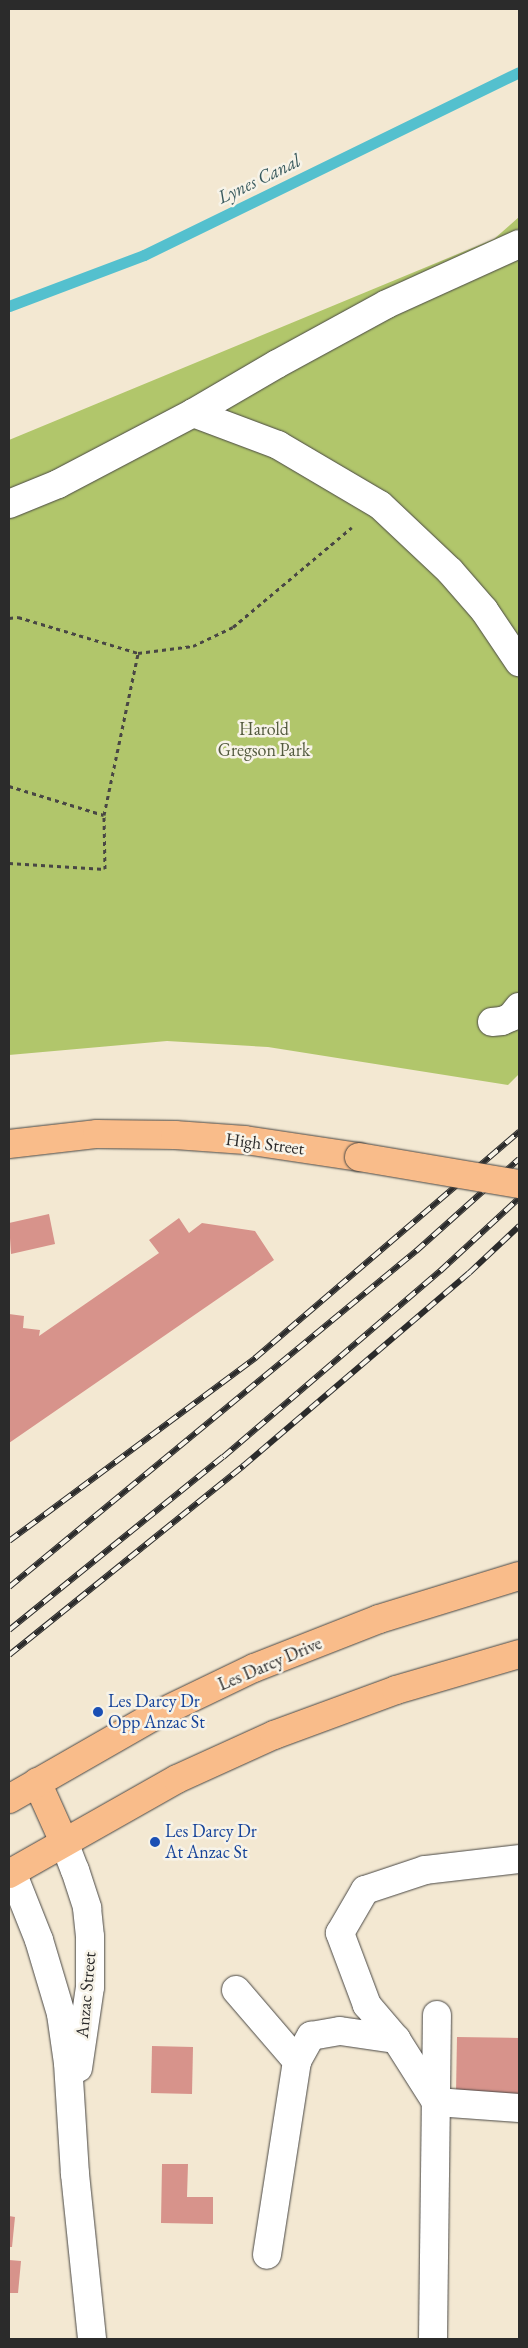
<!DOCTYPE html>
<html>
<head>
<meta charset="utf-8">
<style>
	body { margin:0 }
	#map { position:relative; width:528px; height:2348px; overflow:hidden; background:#f3e8d2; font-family:"EB Garamond",serif }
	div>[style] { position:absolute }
	.green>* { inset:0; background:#b1c66b }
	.stream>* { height:11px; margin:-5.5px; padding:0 5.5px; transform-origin:5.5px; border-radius:5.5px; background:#54c0ce }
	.building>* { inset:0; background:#d7938b }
	.path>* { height:3px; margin-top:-1.5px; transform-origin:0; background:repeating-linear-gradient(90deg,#494744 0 4px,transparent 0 8px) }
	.roads { filter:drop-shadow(0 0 1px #494744) drop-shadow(0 0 1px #494744) }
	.minor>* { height:28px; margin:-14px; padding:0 14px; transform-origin:14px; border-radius:14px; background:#fff }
	.major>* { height:28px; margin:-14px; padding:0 14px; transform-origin:14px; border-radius:14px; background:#f9bc8a }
	.highway>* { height:28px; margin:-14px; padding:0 14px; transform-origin:14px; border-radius:14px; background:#f9bc8a }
	.rail>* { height:5.5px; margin-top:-2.75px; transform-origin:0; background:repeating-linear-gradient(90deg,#f7f3e8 0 11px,#2b2b2b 0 22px); box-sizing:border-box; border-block:1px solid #2b2b2b }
	.bridges { filter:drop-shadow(0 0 1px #494744) drop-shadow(0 0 1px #494744) }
	.major-bridge>* { height:28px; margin:-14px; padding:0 14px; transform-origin:14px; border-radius:14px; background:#f9bc8a }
	.dots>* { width:14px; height:14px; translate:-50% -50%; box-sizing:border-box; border:2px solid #f7f3e8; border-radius:50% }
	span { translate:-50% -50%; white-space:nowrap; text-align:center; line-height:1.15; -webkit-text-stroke:5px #f7f3e8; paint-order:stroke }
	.park-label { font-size:18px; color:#535a3e }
	.street-label { font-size:18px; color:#2b2b2b }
	.transit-label { font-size:18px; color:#164399 }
	.left { translate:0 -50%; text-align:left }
	.water-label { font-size:19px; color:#37585c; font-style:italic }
	.frame { position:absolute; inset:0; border:10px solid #2b2b2b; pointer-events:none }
</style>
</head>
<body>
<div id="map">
	<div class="green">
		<div style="clip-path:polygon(519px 217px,519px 1074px,508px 1085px,268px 1047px,167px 1041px,9px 1055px,9px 440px,494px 239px)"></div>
	</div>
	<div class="stream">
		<div style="left:9px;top:306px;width:144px;rotate:-20.7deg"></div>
		<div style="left:144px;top:255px;width:417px;rotate:-26deg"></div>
	</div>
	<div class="building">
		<div style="clip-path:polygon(49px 1214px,55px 1244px,11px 1254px,9px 1223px)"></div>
		<div style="clip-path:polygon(179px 1218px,189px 1233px,202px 1223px,255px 1231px,274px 1260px,9px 1443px,9px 1314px,24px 1316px,23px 1328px,40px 1330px,39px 1336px,159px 1253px,149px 1240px)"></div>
		<div style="clip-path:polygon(457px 2037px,519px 2038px,519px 2095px,456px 2093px)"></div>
		<div style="clip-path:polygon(152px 2046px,193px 2047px,192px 2094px,151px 2093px)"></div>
		<div style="clip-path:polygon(162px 2164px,188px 2164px,187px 2197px,213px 2197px,213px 2224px,161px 2223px)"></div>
		<div style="clip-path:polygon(9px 2216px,15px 2217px,12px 2247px,9px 2247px)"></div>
		<div style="clip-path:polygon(9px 2260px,21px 2261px,18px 2293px,9px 2293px)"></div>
	</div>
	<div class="path">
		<div style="left:9px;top:618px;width:9px;rotate:-6deg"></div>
		<div style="left:18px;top:617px;width:125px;rotate:16.7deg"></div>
		<div style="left:138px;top:653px;width:55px;rotate:-7.3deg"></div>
		<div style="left:193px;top:646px;width:44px;rotate:-25.4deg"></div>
		<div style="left:233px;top:627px;width:155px;rotate:-40deg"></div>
		<div style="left:9px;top:786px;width:99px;rotate:17deg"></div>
		<div style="left:9px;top:863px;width:96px;rotate:3.6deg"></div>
		<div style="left:105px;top:869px;width:54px;rotate:-91.1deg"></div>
		<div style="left:104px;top:815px;width:166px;rotate:-78.1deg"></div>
	</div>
	<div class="roads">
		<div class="minor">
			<div style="left:193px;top:413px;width:91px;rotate:20.6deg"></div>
			<div style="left:278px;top:445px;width:118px;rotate:30.5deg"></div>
			<div style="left:380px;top:505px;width:96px;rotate:43.3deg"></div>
			<div style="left:450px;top:571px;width:52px;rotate:48.9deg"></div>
			<div style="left:484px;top:610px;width:63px;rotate:56.1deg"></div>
			<div style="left:9px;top:504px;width:53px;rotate:-22.2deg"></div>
			<div style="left:58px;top:484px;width:153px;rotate:-27.7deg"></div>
			<div style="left:193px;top:413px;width:97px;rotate:-30.3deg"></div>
			<div style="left:277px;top:364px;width:125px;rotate:-28.6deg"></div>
			<div style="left:387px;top:304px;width:145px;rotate:-24.4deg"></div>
			<div style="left:492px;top:1022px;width:10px;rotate:-6deg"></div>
			<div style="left:502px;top:1021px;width:10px;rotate:-24deg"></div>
			<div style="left:511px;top:1017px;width:13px;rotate:-51deg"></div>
			<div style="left:64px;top:1842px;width:30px;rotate:69deg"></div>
			<div style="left:75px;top:1870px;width:40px;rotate:72deg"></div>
			<div style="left:87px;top:1908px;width:29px;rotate:84deg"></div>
			<div style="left:90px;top:1937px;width:50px;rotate:90deg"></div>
			<div style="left:90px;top:1987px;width:82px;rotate:98.4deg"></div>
			<div style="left:12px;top:1872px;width:73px;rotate:68.3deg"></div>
			<div style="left:39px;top:1940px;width:77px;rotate:73.4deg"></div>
			<div style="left:61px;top:2014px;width:49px;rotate:81.9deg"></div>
			<div style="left:68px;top:2063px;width:111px;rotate:86.4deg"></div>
			<div style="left:75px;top:2174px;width:166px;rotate:84.1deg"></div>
			<div style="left:236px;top:1990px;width:94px;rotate:49.3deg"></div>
			<div style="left:297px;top:2061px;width:196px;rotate:98.8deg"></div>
			<div style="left:396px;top:2039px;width:45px;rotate:-130.5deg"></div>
			<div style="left:367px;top:2005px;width:77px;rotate:-110.6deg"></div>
			<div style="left:340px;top:1933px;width:50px;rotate:-59.8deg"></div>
			<div style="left:365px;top:1890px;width:63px;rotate:-18.4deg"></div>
			<div style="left:425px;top:1870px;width:95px;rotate:-6.7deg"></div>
			<div style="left:297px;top:2061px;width:29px;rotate:-61deg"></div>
			<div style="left:311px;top:2036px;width:29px;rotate:-10deg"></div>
			<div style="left:340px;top:2031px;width:57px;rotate:8.1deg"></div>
			<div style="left:396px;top:2039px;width:75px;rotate:57.6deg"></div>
			<div style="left:436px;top:2102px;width:83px;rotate:4.1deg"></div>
			<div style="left:433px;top:2339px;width:324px;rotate:-89.3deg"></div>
		</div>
		<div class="major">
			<div style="left:9px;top:1144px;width:89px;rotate:-6.5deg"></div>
			<div style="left:97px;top:1134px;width:78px;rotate:0.7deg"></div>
			<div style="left:175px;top:1135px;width:70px;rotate:4.1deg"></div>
			<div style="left:245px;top:1140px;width:115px;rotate:8.5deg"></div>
		</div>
		<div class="highway">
			<div style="left:37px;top:1782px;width:66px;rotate:65.8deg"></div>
			<div style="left:9px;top:1799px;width:165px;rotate:-29.8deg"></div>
			<div style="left:152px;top:1717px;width:113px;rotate:-25.7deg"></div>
			<div style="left:254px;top:1668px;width:134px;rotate:-21.4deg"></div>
			<div style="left:379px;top:1619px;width:146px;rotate:-17.1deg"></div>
			<div style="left:9px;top:1874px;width:193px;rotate:-29.5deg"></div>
			<div style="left:177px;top:1779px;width:107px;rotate:-24.4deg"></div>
			<div style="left:274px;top:1735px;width:130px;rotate:-20.2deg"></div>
			<div style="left:396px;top:1690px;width:128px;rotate:-16.3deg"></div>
		</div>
	</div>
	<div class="rail">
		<div style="left:9px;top:1541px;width:307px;rotate:-36.6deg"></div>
		<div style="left:255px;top:1358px;width:348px;rotate:-40.6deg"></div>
		<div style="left:9px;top:1587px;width:528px;rotate:-39.54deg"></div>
		<div style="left:416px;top:1251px;width:138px;rotate:-41.8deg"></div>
		<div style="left:9px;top:1630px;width:275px;rotate:-39deg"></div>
		<div style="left:223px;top:1457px;width:286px;rotate:-40.6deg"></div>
		<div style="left:440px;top:1271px;width:108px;rotate:-42.7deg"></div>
		<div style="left:9px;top:1655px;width:301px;rotate:-38.9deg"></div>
		<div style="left:243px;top:1466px;width:297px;rotate:-40.5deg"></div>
		<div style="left:469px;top:1273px;width:69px;rotate:-43.2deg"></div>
	</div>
	<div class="bridges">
		<div class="major-bridge">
			<div style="left:359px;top:1157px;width:162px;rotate:9.6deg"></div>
		</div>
	</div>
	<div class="dots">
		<div style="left:98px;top:1712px;background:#1a4fb4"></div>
		<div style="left:155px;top:1842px;background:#1a4fb4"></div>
	</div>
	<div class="park-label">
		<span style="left:264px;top:740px">Harold<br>Gregson Park</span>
	</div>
	<div class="street-label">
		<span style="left:265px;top:1144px;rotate:7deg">High Street</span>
		<span style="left:270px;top:1664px;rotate:-23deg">Les Darcy Drive</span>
		<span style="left:86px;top:1995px;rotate:-85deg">Anzac Street</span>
	</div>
	<div class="transit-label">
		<span class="left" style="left:108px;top:1712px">Les Darcy Dr<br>Opp Anzac St</span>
		<span class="left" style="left:165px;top:1842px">Les Darcy Dr<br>At Anzac St</span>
	</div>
	<div class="water-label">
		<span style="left:259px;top:179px;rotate:-26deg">Lynes Canal</span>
	</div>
	<div class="frame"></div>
</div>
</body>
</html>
